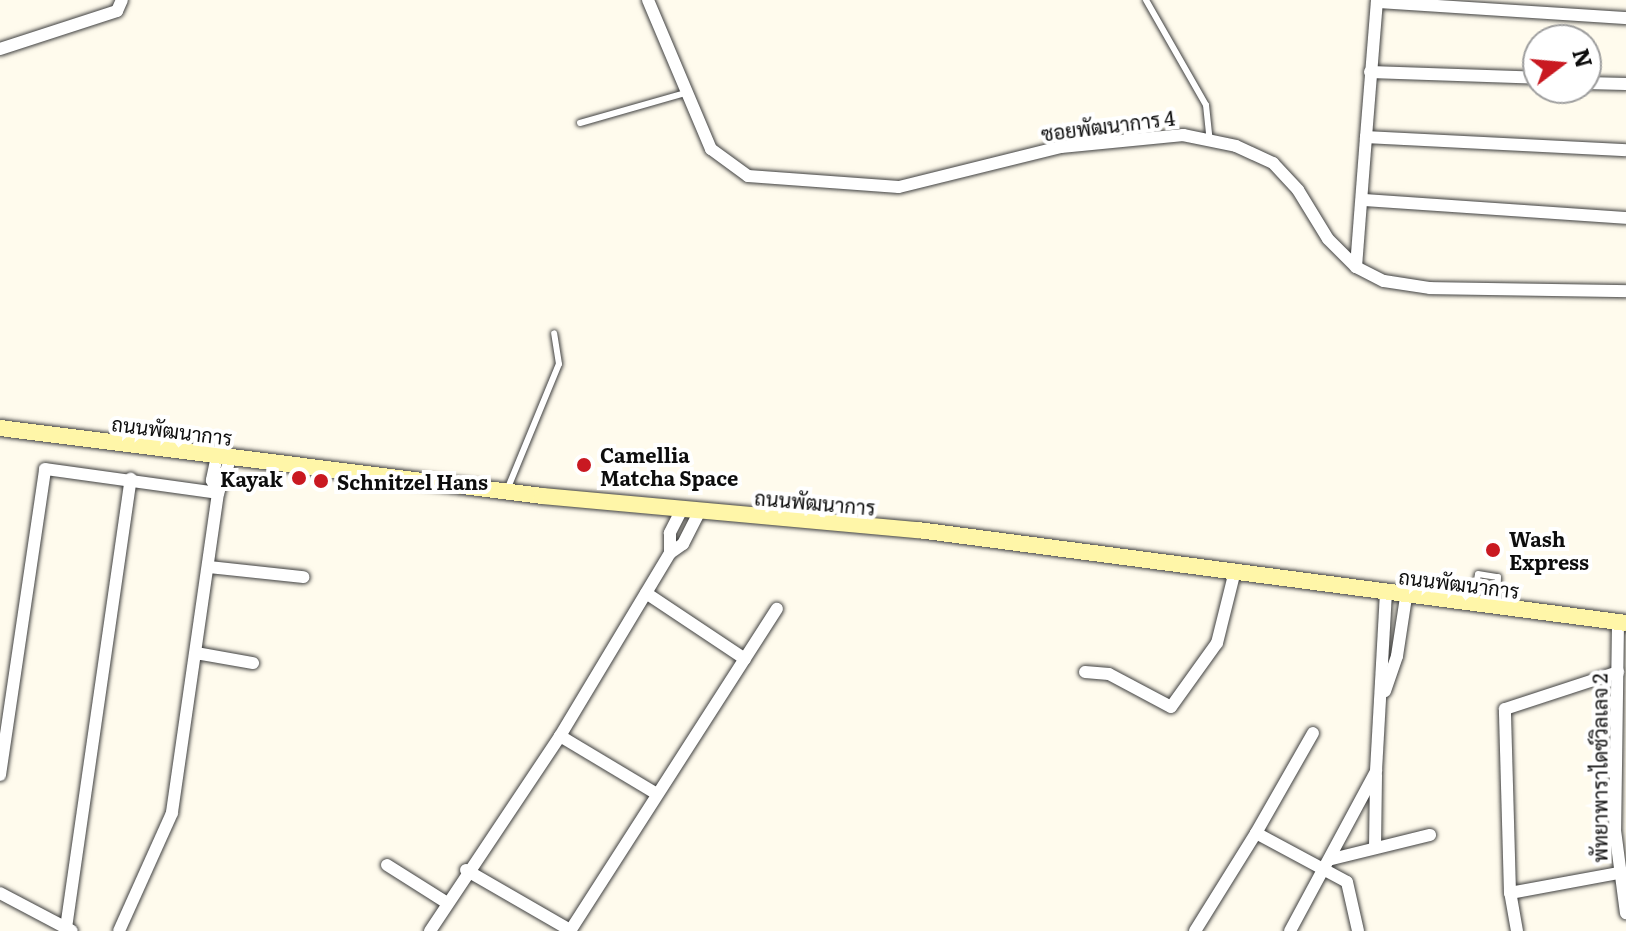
<!DOCTYPE html>
<html>
<head>
<meta charset="utf-8">
<style>
	body { margin:0 }
	#map { position:relative; width:1626px; height:931px; overflow:hidden; background:#fffbed; font-family:Literata,Sarabun,serif }
	div>[style] { position:absolute }
	.roads { filter:drop-shadow(0 0 2px #404040) drop-shadow(0 0 2px #404040) }
	.lane>* { height:6px; margin:-3px; padding:0 3px; transform-origin:3px; border-radius:3px; background:#fff }
	.street>* { height:12px; margin:-6px; padding:0 6px; transform-origin:6px; border-radius:6px; background:#fff }
	.secondary>* { height:16px; margin:-8px; padding:0 8px; transform-origin:8px; border-radius:8px; background:#fff6a8 }
	.dots>* { width:22px; height:22px; translate:-50% -50%; box-sizing:border-box; border:4px solid #fff; border-radius:50% }
	span { translate:-50% -50%; white-space:nowrap; text-align:center; line-height:1.15; -webkit-text-stroke:8px #fff; paint-order:stroke }
	.street-label { font-size:20px; color:#0d0d0d }
	.poi-label { font-size:20px; color:#0d0d0d; font-weight:700 }
	.left { translate:0 -50%; text-align:left }
	.right { translate:-100% -50%; text-align:right }
	.north { position:absolute; left:1522px; top:24px; width:80px; height:80px; box-sizing:border-box; background:#fff; border:2px solid #9e9e9e; border-radius:50%; rotate:74deg; font-size:22px; font-weight:700; line-height:32px; text-align:center; color:#0d0d0d }
	.north::after { content:''; display:block; margin:auto; width:28px; height:36px; background:#c91921; clip-path:polygon(50% 0,100% 100%,50% 72%,0 100%) }
</style>
</head>
<body>
<div id="map">
	<div class="roads">
		<div class="lane">
			<div style="left:1146px;top:0;width:121px;rotate:60.3deg"></div>
			<div style="left:1206px;top:105px;width:36px;rotate:84deg"></div>
			<div style="left:580px;top:123px;width:109px;rotate:-15.9deg"></div>
			<div style="left:507px;top:490px;width:136px;rotate:-67.6deg"></div>
			<div style="left:559px;top:364px;width:31px;rotate:-99deg"></div>
			<div style="left:1473px;top:600px;width:26px;rotate:-79deg"></div>
			<div style="left:1478px;top:574px;width:20px;rotate:9deg"></div>
			<div style="left:1498px;top:577px;width:27px;rotate:92deg"></div>
		</div>
		<div class="street">
			<div style="left:648px;top:0;width:162px;rotate:67.1deg"></div>
			<div style="left:711px;top:149px;width:46px;rotate:36.1deg"></div>
			<div style="left:748px;top:176px;width:151px;rotate:4.2deg"></div>
			<div style="left:899px;top:187px;width:167px;rotate:-13.9deg"></div>
			<div style="left:1061px;top:147px;width:123px;rotate:-5.6deg"></div>
			<div style="left:1183px;top:135px;width:54px;rotate:11.7deg"></div>
			<div style="left:1236px;top:146px;width:41px;rotate:24.7deg"></div>
			<div style="left:1273px;top:163px;width:37px;rotate:47deg"></div>
			<div style="left:1298px;top:190px;width:57px;rotate:58.5deg"></div>
			<div style="left:1328px;top:239px;width:40px;rotate:45deg"></div>
			<div style="left:1356px;top:267px;width:31px;rotate:27deg"></div>
			<div style="left:1384px;top:281px;width:47px;rotate:8.7deg"></div>
			<div style="left:1430px;top:288px;width:196px;rotate:0.9deg"></div>
			<div style="left:1377px;top:2px;width:250px;rotate:3.7deg"></div>
			<div style="left:0;top:49px;width:123px;rotate:-18deg"></div>
			<div style="left:117px;top:11px;width:12px;rotate:-66deg"></div>
			<div style="left:1370px;top:72px;width:168px;rotate:2deg"></div>
			<div style="left:1586px;top:83px;width:40px;rotate:1.4deg"></div>
			<div style="left:1366px;top:137px;width:137px;rotate:-85.4deg"></div>
			<div style="left:1363px;top:200px;width:264px;rotate:3.9deg"></div>
			<div style="left:1356px;top:267px;width:130px;rotate:-85.6deg"></div>
			<div style="left:1366px;top:137px;width:260px;rotate:2.9deg"></div>
			<div style="left:217px;top:456px;width:25px;rotate:102deg"></div>
			<div style="left:212px;top:480px;width:14px;rotate:65deg"></div>
			<div style="left:218px;top:493px;width:37px;rotate:-70deg"></div>
			<div style="left:682px;top:509px;width:27px;rotate:117deg"></div>
			<div style="left:670px;top:533px;width:20px;rotate:90deg"></div>
			<div style="left:670px;top:553px;width:16px;rotate:-35deg"></div>
			<div style="left:683px;top:544px;width:37px;rotate:-63deg"></div>
			<div style="left:209px;top:567px;width:95px;rotate:6.1deg"></div>
			<div style="left:646px;top:593px;width:119px;rotate:33.7deg"></div>
			<div style="left:1618px;top:623px;width:207px;rotate:90.8deg"></div>
			<div style="left:1615px;top:830px;width:84px;rotate:82.5deg"></div>
			<div style="left:196px;top:653px;width:58px;rotate:10deg"></div>
			<div style="left:1085px;top:672px;width:24px;rotate:5deg"></div>
			<div style="left:1109px;top:674px;width:70px;rotate:28deg"></div>
			<div style="left:1171px;top:707px;width:79px;rotate:-54.3deg"></div>
			<div style="left:1217px;top:643px;width:74px;rotate:-76deg"></div>
			<div style="left:1385px;top:691px;width:37px;rotate:-71deg"></div>
			<div style="left:1397px;top:656px;width:60px;rotate:-81.3deg"></div>
			<div style="left:560px;top:736px;width:113px;rotate:30.9deg"></div>
			<div style="left:0;top:775px;width:309px;rotate:-81.6deg"></div>
			<div style="left:45px;top:469px;width:175px;rotate:7.9deg"></div>
			<div style="left:218px;top:493px;width:323px;rotate:98.2deg"></div>
			<div style="left:172px;top:813px;width:129px;rotate:114.2deg"></div>
			<div style="left:1256px;top:833px;width:115px;rotate:-60.3deg"></div>
			<div style="left:1375px;top:848px;width:73px;rotate:-89.2deg"></div>
			<div style="left:1332px;top:859px;width:101px;rotate:-13.8deg"></div>
			<div style="left:387px;top:865px;width:71px;rotate:32.3deg"></div>
			<div style="left:466px;top:870px;width:120px;rotate:30deg"></div>
			<div style="left:0;top:893px;width:81px;rotate:27.8deg"></div>
			<div style="left:1510px;top:893px;width:111px;rotate:-10.4deg"></div>
			<div style="left:66px;top:928px;width:454px;rotate:-81.8deg"></div>
			<div style="left:430px;top:931px;width:234px;rotate:-56.3deg"></div>
			<div style="left:560px;top:736px;width:214px;rotate:-59deg"></div>
			<div style="left:570px;top:931px;width:383px;rotate:-57.3deg"></div>
			<div style="left:1195px;top:931px;width:115px;rotate:-58.1deg"></div>
			<div style="left:1256px;top:833px;width:103px;rotate:28.3deg"></div>
			<div style="left:1347px;top:882px;width:50px;rotate:77.3deg"></div>
			<div style="left:1290px;top:931px;width:182px;rotate:-61.7deg"></div>
			<div style="left:1376px;top:771px;width:177px;rotate:-86.8deg"></div>
			<div style="left:1517px;top:931px;width:39px;rotate:-100deg"></div>
			<div style="left:1510px;top:893px;width:184px;rotate:-91.6deg"></div>
			<div style="left:1505px;top:709px;width:119px;rotate:-18.1deg"></div>
		</div>
		<div class="secondary">
			<div style="left:0;top:428px;width:546px;rotate:7.15deg"></div>
			<div style="left:542px;top:496px;width:378px;rotate:5.2deg"></div>
			<div style="left:918px;top:530px;width:714px;rotate:7.48deg"></div>
		</div>
	</div>
	<div class="dots">
		<div style="left:584px;top:465px;background:#c91921"></div>
		<div style="left:299px;top:478px;background:#c91921"></div>
		<div style="left:321px;top:481px;background:#c91921"></div>
		<div style="left:1493px;top:550px;background:#c91921"></div>
	</div>
	<div class="street-label">
		<span style="left:1108px;top:125px;rotate:-7deg">ซอยพัฒนาการ 4</span>
		<span style="left:172px;top:430px;rotate:7deg">ถนนพัฒนาการ</span>
		<span style="left:815px;top:502px;rotate:5deg">ถนนพัฒนาการ</span>
		<span style="left:1459px;top:583px;rotate:7deg">ถนนพัฒนาการ</span>
		<span style="left:1599px;top:768px;rotate:-90deg">พัทยาพาราไดซ์วิลเลจ 2</span>
	</div>
	<div class="poi-label">
		<span class="left" style="left:600px;top:466px">Camellia<br>Matcha Space</span>
		<span class="right" style="left:283px;top:478px">Kayak</span>
		<span class="left" style="left:337px;top:481px">Schnitzel Hans</span>
		<span class="left" style="left:1509px;top:550px">Wash<br>Express</span>
	</div>
	<div class="north">N</div>
</div>
</body>
</html>
